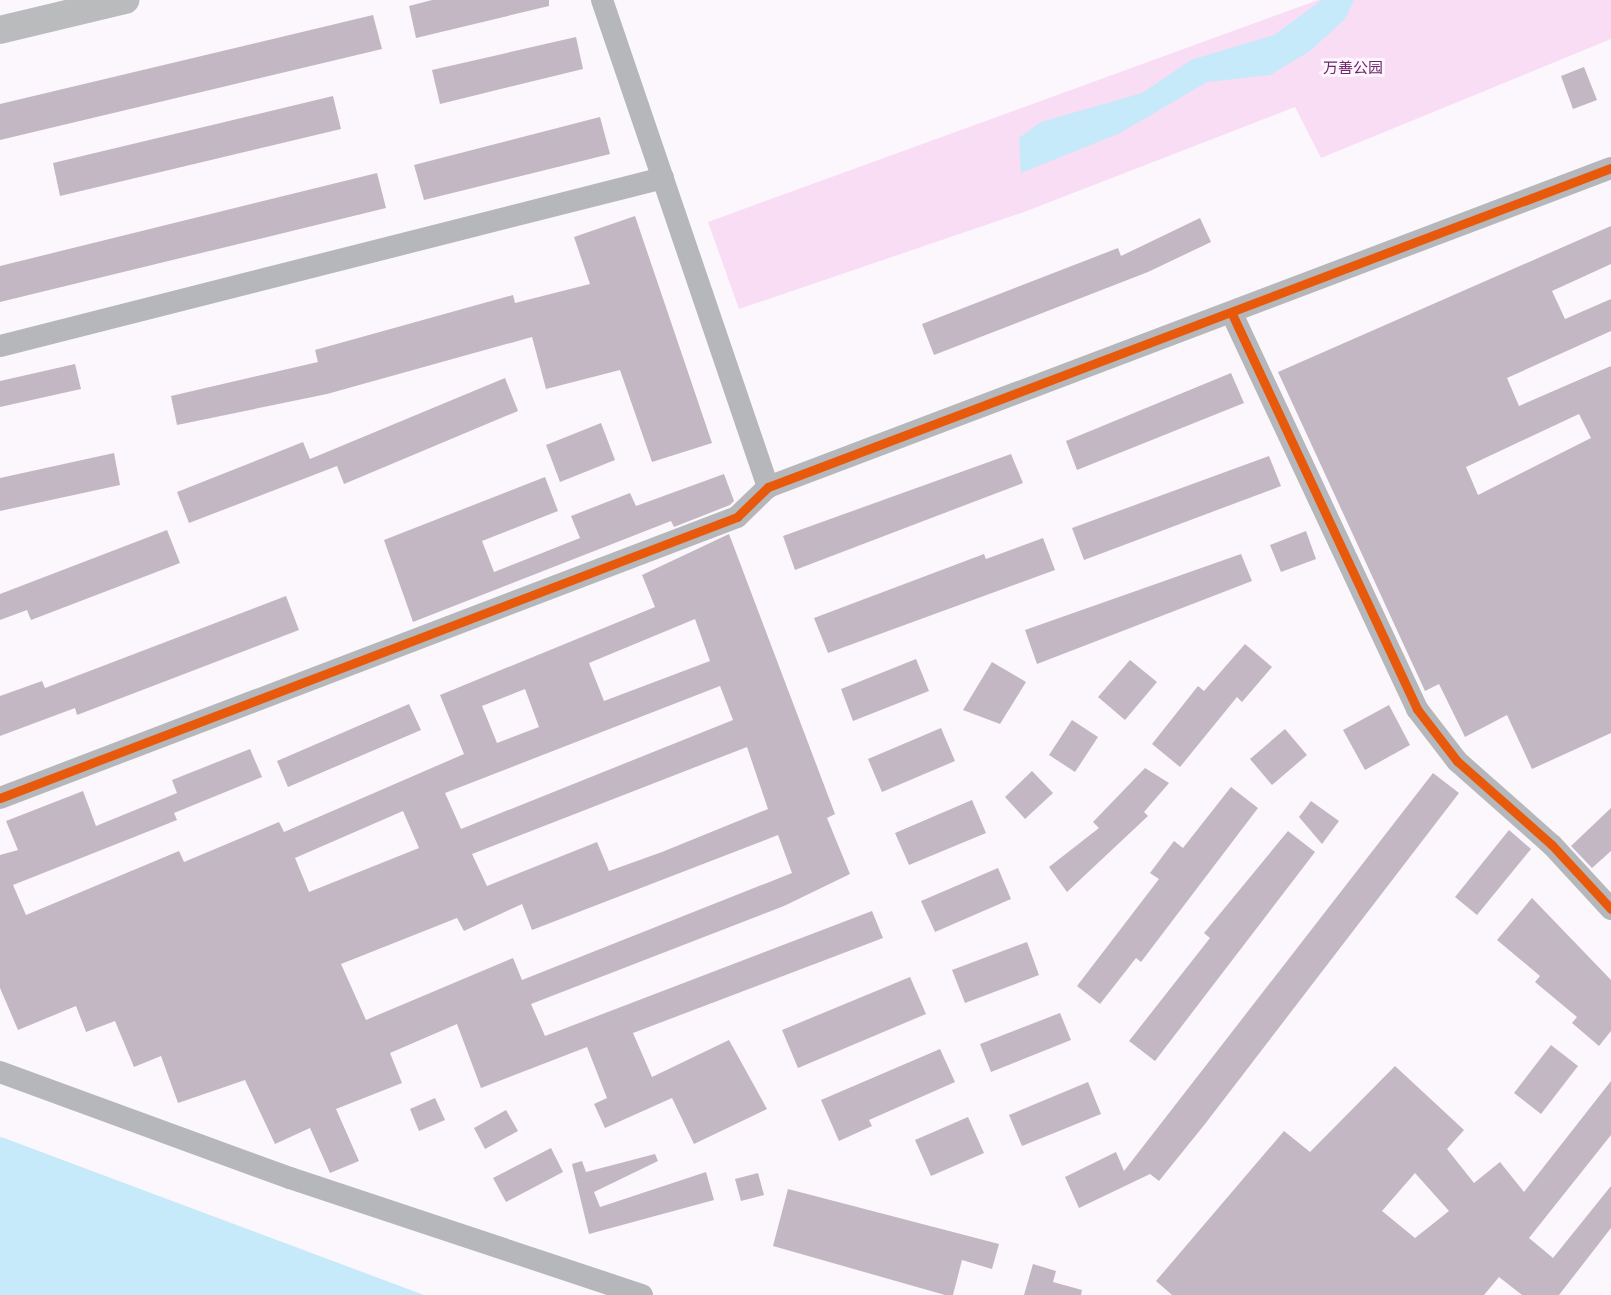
<!DOCTYPE html>
<html>
<head>
<meta charset="utf-8">
<style>
	body { margin:0 }
	#map { position:relative; width:1611px; height:1295px; overflow:hidden; background:#fcf7fc; font-family:Figtree,"Noto Sans SC",sans-serif }
	div>[style] { position:absolute }
	.green>* { inset:0; background:#f8ddf5 }
	.water>* { inset:0; background:#c6eaf9 }
	.building>* { inset:0; background:#c3b7c3 }
	.minor>* { height:22px; margin:-11px; padding:0 11px; transform-origin:11px; border-radius:11px; background:#b5b7ba }
	.major>* { height:28px; margin:-14px; padding:0 14px; transform-origin:14px; border-radius:14px; background:#b9bbbc }
	.cycleway>* { height:9px; margin:-4.5px; padding:0 4.5px; transform-origin:4.5px; border-radius:4.5px; background:#e8590c }
	span { translate:-50% -50%; white-space:nowrap; text-align:center; line-height:1.15; -webkit-text-stroke:6px #fef5fd; paint-order:stroke }
	.park-label { font-size:15px; color:#6c266a }
</style>
</head>
<body>
<div id="map">
	<div class="green">
		<div style="clip-path:polygon(1318px 0,1611px 0,1611px 39px,1321px 158px,1295px 107px,1024px 212px,739px 309px,708px 222px)"></div>
	</div>
	<div class="water">
		<div style="clip-path:polygon(1322px 0,1354px 0,1345px 19px,1310px 51px,1270px 75px,1207px 82px,1120px 133px,1021px 173px,1019px 138px,1041px 122px,1142px 93px,1191px 60px,1274px 35px)"></div>
		<div style="clip-path:polygon(0 1137px,4px 1138px,424px 1295px,0 1295px)"></div>
	</div>
	<div class="building">
		<div style="clip-path:polygon(432px 0,549px 0,549px 6px,416px 38px,409px 6px)"></div>
		<div style="clip-path:polygon(373px 15px,382px 49px,0 140px,0 104px)"></div>
		<div style="clip-path:polygon(576px 37px,583px 69px,440px 104px,432px 70px)"></div>
		<div style="clip-path:polygon(1584px 67px,1597px 100px,1573px 109px,1561px 76px)"></div>
		<div style="clip-path:polygon(333px 96px,341px 129px,60px 196px,53px 163px)"></div>
		<div style="clip-path:polygon(600px 117px,610px 154px,424px 200px,414px 165px)"></div>
		<div style="clip-path:polygon(377px 173px,386px 208px,0 302px,0 266px)"></div>
		<div style="clip-path:polygon(635px 216px,712px 443px,652px 462px,620px 370px,546px 389px,532px 337px,327px 394px,177px 425px,171px 396px,318px 362px,315px 350px,513px 295px,515px 303px,590px 284px,574px 237px)"></div>
		<div style="clip-path:polygon(1200px 218px,1211px 242px,1148px 272px,934px 355px,922px 324px,1118px 248px,1121px 256px)"></div>
		<div style="clip-path:polygon(evenodd,1611px 226px,1611px 264px,1552px 291px,1565px 319px,1611px 299px,1611px 331px,1507px 378px,1519px 406px,1611px 366px,1611px 733px,1532px 769px,1507px 715px,1465px 737px,1439px 684px,1425px 691px,1278px 372px,1611px 226px,1579px 414px,1591px 438px,1478px 495px,1466px 467px,1579px 414px)"></div>
		<div style="clip-path:polygon(75px 364px,81px 389px,0 407px,0 381px)"></div>
		<div style="clip-path:polygon(1231px 373px,1244px 403px,1077px 470px,1066px 441px)"></div>
		<div style="clip-path:polygon(505px 378px,518px 411px,344px 484px,337px 466px,189px 523px,177px 492px,303px 442px,310px 459px)"></div>
		<div style="clip-path:polygon(601px 423px,615px 460px,560px 482px,546px 445px)"></div>
		<div style="clip-path:polygon(114px 453px,120px 485px,0 511px,0 478px)"></div>
		<div style="clip-path:polygon(1011px 454px,1023px 483px,795px 570px,783px 536px)"></div>
		<div style="clip-path:polygon(1269px 456px,1281px 486px,1084px 560px,1072px 528px)"></div>
		<div style="clip-path:polygon(724px 474px,734px 501px,730px 505px,674px 527px,671px 521px,413px 622px,384px 540px,545px 477px,558px 511px,482px 541px,494px 572px,580px 538px,571px 516px,630px 493px,636px 506px)"></div>
		<div style="clip-path:polygon(167px 530px,180px 563px,31px 620px,27px 610px,0 620px,0 594px)"></div>
		<div style="clip-path:polygon(1306px 531px,1316px 559px,1281px 572px,1270px 545px)"></div>
		<div style="clip-path:polygon(evenodd,729px 534px,835px 814px,827px 818px,850px 874px,784px 906px,531px 1004px,545px 1036px,872px 911px,883px 938px,633px 1033px,652px 1077px,729px 1040px,767px 1109px,694px 1144px,672px 1098px,605px 1128px,594px 1104px,607px 1098px,587px 1047px,481px 1088px,457px 1024px,390px 1053px,402px 1083px,336px 1109px,359px 1161px,330px 1173px,310px 1128px,275px 1144px,245px 1080px,178px 1103px,161px 1056px,134px 1067px,115px 1021px,86px 1032px,76px 1006px,18px 1030px,0 988px,0 855px,18px 850px,6px 821px,83px 791px,96px 826px,177px 793px,172px 780px,250px 749px,262px 777px,174px 813px,177px 820px,167px 824px,13px 885px,26px 915px,179px 851px,184px 862px,279px 822px,284px 832px,464px 754px,440px 695px,655px 607px,642px 575px,729px 534px,695px 619px,710px 661px,604px 701px,589px 663px,695px 619px,729px 534px,720px 686px,733px 720px,461px 829px,445px 793px,720px 686px,729px 534px,525px 689px,539px 727px,497px 743px,482px 706px,525px 689px,729px 534px,747px 747px,768px 809px,662px 852px,609px 871px,597px 842px,487px 886px,472px 854px,747px 747px,729px 534px,403px 811px,419px 848px,309px 892px,295px 858px,403px 811px,729px 534px,778px 835px,792px 873px,522px 980px,513px 958px,366px 1020px,341px 964px,457px 918px,464px 931px,522px 904px,532px 930px,778px 835px)"></div>
		<div style="clip-path:polygon(1043px 538px,1055px 570px,828px 653px,814px 618px,984px 554px,986px 559px)"></div>
		<div style="clip-path:polygon(1241px 554px,1252px 581px,1037px 664px,1025px 630px)"></div>
		<div style="clip-path:polygon(286px 596px,299px 630px,77px 715px,75px 708px,0 736px,0 696px,42px 681px,45px 688px)"></div>
		<div style="clip-path:polygon(1245px 644px,1272px 667px,1242px 702px,1237px 697px,1180px 767px,1152px 744px,1198px 686px,1204px 691px)"></div>
		<div style="clip-path:polygon(916px 659px,929px 691px,853px 721px,841px 689px)"></div>
		<div style="clip-path:polygon(1130px 660px,1157px 682px,1125px 720px,1098px 697px)"></div>
		<div style="clip-path:polygon(992px 662px,1026px 682px,1000px 724px,963px 710px)"></div>
		<div style="clip-path:polygon(409px 704px,421px 730px,288px 787px,277px 761px)"></div>
		<div style="clip-path:polygon(1389px 705px,1410px 745px,1365px 770px,1343px 730px)"></div>
		<div style="clip-path:polygon(1072px 720px,1098px 737px,1075px 772px,1049px 755px)"></div>
		<div style="clip-path:polygon(941px 728px,955px 761px,882px 792px,868px 759px)"></div>
		<div style="clip-path:polygon(1285px 729px,1307px 755px,1272px 785px,1250px 759px)"></div>
		<div style="clip-path:polygon(1145px 768px,1169px 783px,1144px 812px,1148px 816px,1067px 892px,1049px 867px,1099px 828px,1093px 822px)"></div>
		<div style="clip-path:polygon(1032px 771px,1053px 793px,1025px 819px,1005px 797px)"></div>
		<div style="clip-path:polygon(1433px 773px,1459px 793px,1205px 1124px,1159px 1181px,1150px 1174px,1079px 1208px,1065px 1177px,1116px 1152px,1124px 1171px)"></div>
		<div style="clip-path:polygon(1231px 787px,1258px 808px,1141px 962px,1136px 958px,1100px 1004px,1077px 986px,1159px 879px,1150px 873px,1174px 841px,1183px 848px)"></div>
		<div style="clip-path:polygon(972px 800px,986px 833px,909px 865px,895px 833px)"></div>
		<div style="clip-path:polygon(1311px 801px,1339px 821px,1322px 844px,1299px 817px)"></div>
		<div style="clip-path:polygon(1611px 808px,1611px 851px,1592px 868px,1571px 846px)"></div>
		<div style="clip-path:polygon(1509px 830px,1531px 849px,1477px 915px,1455px 897px)"></div>
		<div style="clip-path:polygon(1288px 831px,1315px 852px,1155px 1061px,1129px 1041px,1210px 938px,1204px 933px)"></div>
		<div style="clip-path:polygon(998px 868px,1011px 899px,935px 932px,921px 901px)"></div>
		<div style="clip-path:polygon(1532px 898px,1611px 980px,1611px 1031px,1599px 1046px,1572px 1023px,1577px 1017px,1535px 982px,1540px 976px,1497px 940px)"></div>
		<div style="clip-path:polygon(1027px 942px,1039px 975px,965px 1003px,952px 970px)"></div>
		<div style="clip-path:polygon(910px 977px,926px 1014px,798px 1068px,782px 1030px)"></div>
		<div style="clip-path:polygon(1060px 1013px,1071px 1040px,991px 1072px,980px 1044px)"></div>
		<div style="clip-path:polygon(1551px 1045px,1578px 1066px,1541px 1114px,1514px 1093px)"></div>
		<div style="clip-path:polygon(940px 1049px,955px 1082px,869px 1120px,872px 1126px,839px 1141px,821px 1100px)"></div>
		<div style="clip-path:polygon(evenodd,1395px 1066px,1464px 1130px,1447px 1149px,1474px 1183px,1500px 1162px,1524px 1192px,1611px 1081px,1611px 1135px,1529px 1238px,1553px 1258px,1611px 1186px,1611px 1228px,1559px 1295px,1522px 1295px,1499px 1277px,1484px 1295px,1172px 1295px,1156px 1281px,1284px 1131px,1310px 1152px,1395px 1066px,1415px 1173px,1449px 1211px,1415px 1238px,1382px 1211px,1415px 1173px)"></div>
		<div style="clip-path:polygon(1088px 1082px,1101px 1114px,1022px 1146px,1009px 1115px)"></div>
		<div style="clip-path:polygon(435px 1098px,445px 1120px,419px 1131px,410px 1109px)"></div>
		<div style="clip-path:polygon(506px 1110px,518px 1131px,485px 1149px,474px 1128px)"></div>
		<div style="clip-path:polygon(968px 1117px,984px 1153px,931px 1176px,915px 1140px)"></div>
		<div style="clip-path:polygon(551px 1148px,563px 1172px,506px 1202px,493px 1178px)"></div>
		<div style="clip-path:polygon(655px 1154px,658px 1161px,594px 1192px,600px 1207px,706px 1172px,714px 1200px,589px 1234px,572px 1164px,582px 1161px,586px 1172px)"></div>
		<div style="clip-path:polygon(758px 1173px,764px 1195px,741px 1201px,735px 1179px)"></div>
		<div style="clip-path:polygon(788px 1189px,999px 1244px,992px 1269px,962px 1260px,953px 1295px,945px 1295px,773px 1246px)"></div>
		<div style="clip-path:polygon(1033px 1264px,1056px 1271px,1053px 1282px,1082px 1290px,1081px 1295px,1024px 1295px)"></div>
	</div>
	<div class="minor">
		<div style="left:602px;top:0;width:515px;rotate:71.18deg"></div>
		<div style="left:1233px;top:316px;width:434px;rotate:64.9deg"></div>
		<div style="left:1417px;top:709px;width:66px;rotate:52.4deg"></div>
		<div style="left:1457px;top:761px;width:127px;rotate:41.5deg"></div>
		<div style="left:1552px;top:845px;width:87px;rotate:47.3deg"></div>
		<div style="left:0;top:346px;width:684px;rotate:-14.22deg"></div>
		<div style="left:0;top:798px;width:789px;rotate:-20.87deg"></div>
		<div style="left:737px;top:517px;width:43px;rotate:-44.1deg"></div>
		<div style="left:768px;top:487px;width:901px;rotate:-20.73deg"></div>
		<div style="left:0;top:1072px;width:309px;rotate:20.1deg"></div>
		<div style="left:290px;top:1178px;width:371px;rotate:18.4deg"></div>
	</div>
	<div class="major">
		<div style="left:0;top:30px;width:129px;rotate:-13.5deg"></div>
	</div>
	<div class="cycleway">
		<div style="left:1233px;top:316px;width:434px;rotate:64.9deg"></div>
		<div style="left:1417px;top:709px;width:66px;rotate:52.4deg"></div>
		<div style="left:1457px;top:761px;width:127px;rotate:41.5deg"></div>
		<div style="left:1552px;top:845px;width:87px;rotate:47.3deg"></div>
		<div style="left:0;top:798px;width:789px;rotate:-20.87deg"></div>
		<div style="left:737px;top:517px;width:43px;rotate:-44.1deg"></div>
		<div style="left:768px;top:487px;width:901px;rotate:-20.73deg"></div>
	</div>
	<div class="park-label">
		<span style="left:1353px;top:69px">万善公园</span>
	</div>
</div>
</body>
</html>
